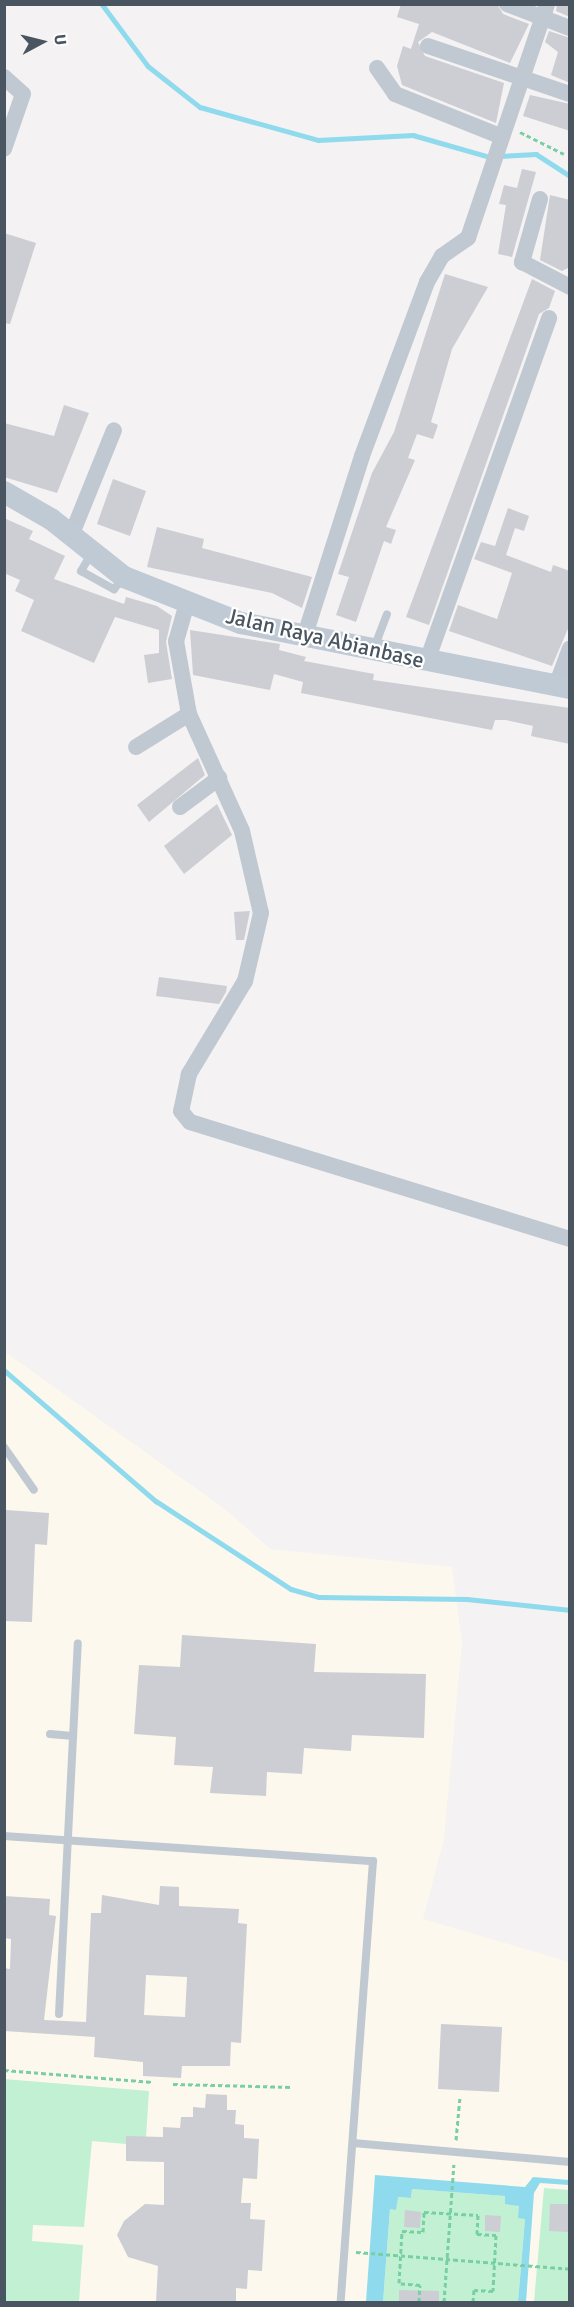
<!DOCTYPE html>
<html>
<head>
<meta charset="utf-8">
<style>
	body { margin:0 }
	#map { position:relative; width:574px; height:2307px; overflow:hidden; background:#f4f2f2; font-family:Signika,sans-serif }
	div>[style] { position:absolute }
	.commercial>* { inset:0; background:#fdf8ed }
	.green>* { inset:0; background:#c2f0d3 }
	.water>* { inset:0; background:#8fdaed }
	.stream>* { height:4.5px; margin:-2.25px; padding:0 2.25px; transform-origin:2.25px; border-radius:2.25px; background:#8fdaed }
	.building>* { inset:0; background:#ccced4 }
	.path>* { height:3px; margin-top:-1.5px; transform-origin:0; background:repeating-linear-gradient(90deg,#79cfa4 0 4.5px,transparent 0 7.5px) }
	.service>* { height:8px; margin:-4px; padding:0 4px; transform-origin:4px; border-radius:4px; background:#c0c9d1 }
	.minor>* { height:16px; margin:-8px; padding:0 8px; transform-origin:8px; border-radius:8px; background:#c0c9d1 }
	.secondary>* { height:22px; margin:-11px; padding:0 11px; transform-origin:11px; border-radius:11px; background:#c0cad5 }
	span { translate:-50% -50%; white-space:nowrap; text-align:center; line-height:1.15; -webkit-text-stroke:4.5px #fff; paint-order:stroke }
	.street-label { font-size:22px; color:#495560 }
	.frame { position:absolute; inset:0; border:6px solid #495560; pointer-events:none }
	.north { position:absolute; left:12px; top:12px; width:60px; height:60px; -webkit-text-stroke:4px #fff; paint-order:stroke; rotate:83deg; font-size:16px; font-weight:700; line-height:24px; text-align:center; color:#495560 }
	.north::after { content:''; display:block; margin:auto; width:21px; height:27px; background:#495560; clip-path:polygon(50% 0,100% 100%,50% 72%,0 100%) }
</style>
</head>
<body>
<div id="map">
	<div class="commercial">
		<div style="clip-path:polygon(4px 1351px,225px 1509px,270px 1549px,452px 1567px,462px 1642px,444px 1839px,423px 1919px,569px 1962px,569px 2302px,5px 2302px)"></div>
	</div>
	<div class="green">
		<div style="clip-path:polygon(4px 2079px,149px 2091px,146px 2137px,126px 2144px,92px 2141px,84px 2227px,33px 2225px,32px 2241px,83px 2245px,79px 2302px,5px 2302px)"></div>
		<div style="clip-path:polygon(544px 2188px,569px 2190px,569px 2302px,534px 2302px)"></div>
		<div style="clip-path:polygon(412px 2189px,506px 2196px,519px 2205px,525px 2219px,518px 2302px,383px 2302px,390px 2209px,397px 2197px,411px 2198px)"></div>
	</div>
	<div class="water">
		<div style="clip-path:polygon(375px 2175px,525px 2187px,533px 2177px,569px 2180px,569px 2185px,540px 2183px,534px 2193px,526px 2302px,518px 2302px,525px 2219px,518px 2218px,519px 2206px,505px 2204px,505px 2196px,412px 2189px,411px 2198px,398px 2197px,396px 2210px,390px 2209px,383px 2302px,366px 2302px)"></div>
	</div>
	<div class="stream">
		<div style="left:102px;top:4px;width:77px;rotate:53.4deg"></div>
		<div style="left:148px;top:66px;width:66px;rotate:38.3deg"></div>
		<div style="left:200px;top:107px;width:123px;rotate:15.6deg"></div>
		<div style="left:318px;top:140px;width:95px;rotate:-3deg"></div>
		<div style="left:413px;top:135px;width:80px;rotate:15.9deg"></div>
		<div style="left:499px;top:156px;width:37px;rotate:-3deg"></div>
		<div style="left:536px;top:154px;width:40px;rotate:32.9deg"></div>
		<div style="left:4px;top:1370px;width:201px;rotate:40.8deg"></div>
		<div style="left:156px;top:1501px;width:161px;rotate:33.1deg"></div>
		<div style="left:291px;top:1589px;width:29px;rotate:16deg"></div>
		<div style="left:319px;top:1597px;width:148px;rotate:0.8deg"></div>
		<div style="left:467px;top:1599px;width:104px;rotate:6.1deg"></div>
	</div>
	<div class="building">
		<div style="clip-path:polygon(401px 4px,497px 4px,503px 14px,529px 24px,510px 63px,432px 32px,418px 42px,425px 56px,504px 83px,496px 123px,402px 85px,397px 66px,403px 46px,411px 49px,419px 24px,397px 17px)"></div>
		<div style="clip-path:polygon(557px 4px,570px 4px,570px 17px,556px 11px)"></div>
		<div style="clip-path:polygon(549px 31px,570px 38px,570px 83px,551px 75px,558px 52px,545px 42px)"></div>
		<div style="clip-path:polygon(530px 95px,570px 104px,570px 131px,523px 116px)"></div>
		<div style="clip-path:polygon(522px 169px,536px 172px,512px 257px,498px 254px,506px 205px,499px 204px,504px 185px,517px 188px)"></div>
		<div style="clip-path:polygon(550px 195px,570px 200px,570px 267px,562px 271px,540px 260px)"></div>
		<div style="clip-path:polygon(4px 233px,36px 243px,10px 324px,4px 323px)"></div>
		<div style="clip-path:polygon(445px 274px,488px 287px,452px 349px,431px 422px,438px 425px,433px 439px,417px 434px,408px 458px,415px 460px,386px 527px,396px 530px,391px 544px,384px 541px,356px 622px,336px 615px,349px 577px,338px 574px,372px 473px,394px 432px)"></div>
		<div style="clip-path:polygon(532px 279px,555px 291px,549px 308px,539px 314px,429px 625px,406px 617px)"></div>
		<div style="clip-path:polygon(64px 405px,89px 413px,57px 493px,4px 477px,4px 423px,54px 436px)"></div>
		<div style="clip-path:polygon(113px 479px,146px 491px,130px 536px,97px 524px)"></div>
		<div style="clip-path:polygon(508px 508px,529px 516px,524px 531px,515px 528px,506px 555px,551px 572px,553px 565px,570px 571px,570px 624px,552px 666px,449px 631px,458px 605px,497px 619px,512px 573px,474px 559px,481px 542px,495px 546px)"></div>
		<div style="clip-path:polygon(4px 518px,33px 531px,29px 539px,65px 556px,54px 579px,124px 604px,126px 597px,157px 606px,172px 616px,166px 642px,172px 679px,148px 683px,144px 655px,159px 653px,159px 630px,115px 617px,94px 663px,21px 631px,34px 600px,15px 591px,20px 580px,4px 573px)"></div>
		<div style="clip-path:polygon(157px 527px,204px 539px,202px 548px,312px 577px,302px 608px,272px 593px,147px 567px)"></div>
		<div style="clip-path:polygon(190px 630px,280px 644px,279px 650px,306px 657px,304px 661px,374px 674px,373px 680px,570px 708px,570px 744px,531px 736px,533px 726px,506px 720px,495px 720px,492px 730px,301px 693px,303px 682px,274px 674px,270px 690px,193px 675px)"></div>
		<div style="clip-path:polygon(198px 758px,205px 775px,149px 822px,137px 805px)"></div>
		<div style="clip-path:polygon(217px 804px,232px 835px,184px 874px,164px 846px)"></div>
		<div style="clip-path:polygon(250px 911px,244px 940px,236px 940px,234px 912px)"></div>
		<div style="clip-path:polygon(159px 977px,227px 986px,226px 992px,219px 1004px,156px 996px)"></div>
		<div style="clip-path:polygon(6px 1510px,49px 1513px,47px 1545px,35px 1544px,32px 1622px,4px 1621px)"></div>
		<div style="clip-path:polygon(182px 1635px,316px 1644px,314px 1672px,426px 1674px,424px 1738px,352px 1735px,351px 1751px,304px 1748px,302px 1774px,267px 1772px,266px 1796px,210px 1793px,213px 1767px,174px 1765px,176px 1737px,134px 1734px,139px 1665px,180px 1667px)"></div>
		<div style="clip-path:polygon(evenodd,160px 1886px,179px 1887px,179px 1906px,239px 1909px,238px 1923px,247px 1924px,241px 2043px,231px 2042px,230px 2066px,182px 2066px,181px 2078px,143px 2076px,143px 2062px,94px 2057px,95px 2037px,4px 2031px,4px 1968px,10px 1969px,11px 1939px,4px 1938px,4px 1896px,50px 1899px,49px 1915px,56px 1916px,44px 2020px,86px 2022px,91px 1913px,101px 1913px,102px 1895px,159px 1905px,160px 1886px,146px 1975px,187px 1977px,185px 2017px,144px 2015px,146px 1975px)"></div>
		<div style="clip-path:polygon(441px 2024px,502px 2027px,499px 2092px,438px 2089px)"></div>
		<div style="clip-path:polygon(206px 2094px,227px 2095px,227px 2110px,236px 2110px,235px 2124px,244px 2125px,244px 2138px,259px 2139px,257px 2179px,243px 2178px,241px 2203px,251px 2203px,250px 2219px,265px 2220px,262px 2271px,248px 2270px,247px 2289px,236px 2288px,236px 2302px,156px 2302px,158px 2266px,128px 2257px,117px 2235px,124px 2221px,145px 2204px,164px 2205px,164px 2162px,126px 2161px,126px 2136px,163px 2137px,163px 2127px,180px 2128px,181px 2117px,193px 2117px,193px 2107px,205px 2108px)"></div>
		<div style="clip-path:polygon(550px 2204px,569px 2204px,568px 2232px,549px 2231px)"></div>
		<div style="clip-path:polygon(405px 2210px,421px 2212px,420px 2228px,404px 2227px)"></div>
		<div style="clip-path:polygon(485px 2215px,501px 2216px,500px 2232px,485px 2231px)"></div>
		<div style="clip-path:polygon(399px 2290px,439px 2291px,439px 2302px,399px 2302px)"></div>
	</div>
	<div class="path">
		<div style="left:520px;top:132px;width:49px;rotate:26.6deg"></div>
		<div style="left:4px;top:2070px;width:149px;rotate:4.6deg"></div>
		<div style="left:173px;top:2084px;width:119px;rotate:1.4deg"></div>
		<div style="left:456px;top:2140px;width:43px;rotate:-84.7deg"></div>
		<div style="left:356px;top:2252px;width:215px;rotate:4.5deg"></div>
		<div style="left:419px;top:2302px;width:17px;rotate:-87deg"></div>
		<div style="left:420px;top:2285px;width:21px;rotate:-175deg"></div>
		<div style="left:399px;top:2283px;width:52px;rotate:-86.7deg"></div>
		<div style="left:402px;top:2231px;width:21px;rotate:3deg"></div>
		<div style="left:423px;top:2232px;width:20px;rotate:-87deg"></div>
		<div style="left:424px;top:2212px;width:54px;rotate:3.2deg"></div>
		<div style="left:478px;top:2215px;width:19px;rotate:93deg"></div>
		<div style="left:477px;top:2234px;width:19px;rotate:3deg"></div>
		<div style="left:496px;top:2235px;width:56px;rotate:93.1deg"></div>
		<div style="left:493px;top:2291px;width:19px;rotate:-177deg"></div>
		<div style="left:474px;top:2290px;width:12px;rotate:95deg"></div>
		<div style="left:444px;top:2302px;width:138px;rotate:-85.9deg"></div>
	</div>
	<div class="service">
		<div style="left:91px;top:554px;width:20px;rotate:120deg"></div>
		<div style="left:81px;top:571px;width:38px;rotate:29deg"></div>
		<div style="left:114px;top:589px;width:16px;rotate:-50deg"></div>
		<div style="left:374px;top:648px;width:36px;rotate:-69deg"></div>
		<div style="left:4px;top:1447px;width:52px;rotate:55.1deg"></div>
		<div style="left:50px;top:1734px;width:23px;rotate:5deg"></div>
		<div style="left:4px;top:1836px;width:370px;rotate:3.9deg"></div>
		<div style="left:373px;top:1861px;width:442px;rotate:94.2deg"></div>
		<div style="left:59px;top:2014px;width:371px;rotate:-87.1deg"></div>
		<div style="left:353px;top:2143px;width:218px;rotate:5deg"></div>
	</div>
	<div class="minor">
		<div style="left:507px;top:4px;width:67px;rotate:20.9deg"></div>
		<div style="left:428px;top:46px;width:150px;rotate:18.7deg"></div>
		<div style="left:377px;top:68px;width:32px;rotate:55deg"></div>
		<div style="left:395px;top:94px;width:113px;rotate:21.8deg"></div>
		<div style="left:4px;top:77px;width:25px;rotate:42deg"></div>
		<div style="left:23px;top:94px;width:58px;rotate:109.1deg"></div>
		<div style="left:540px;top:199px;width:66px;rotate:105.9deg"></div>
		<div style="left:522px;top:262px;width:54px;rotate:27.5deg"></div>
		<div style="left:71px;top:536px;width:114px;rotate:-67.9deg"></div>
		<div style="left:187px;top:603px;width:40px;rotate:106deg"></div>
		<div style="left:176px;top:641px;width:74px;rotate:79.9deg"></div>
		<div style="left:189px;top:714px;width:128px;rotate:65.6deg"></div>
		<div style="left:242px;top:831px;width:84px;rotate:77deg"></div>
		<div style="left:261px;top:913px;width:70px;rotate:103.2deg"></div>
		<div style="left:245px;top:981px;width:109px;rotate:121.1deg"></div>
		<div style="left:189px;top:1074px;width:38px;rotate:102deg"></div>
		<div style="left:181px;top:1111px;width:14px;rotate:51deg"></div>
		<div style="left:190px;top:1122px;width:398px;rotate:17.1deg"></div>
		<div style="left:304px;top:638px;width:191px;rotate:-72.3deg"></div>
		<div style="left:362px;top:456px;width:186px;rotate:-69.5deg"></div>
		<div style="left:427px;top:282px;width:30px;rotate:-60deg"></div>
		<div style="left:442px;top:256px;width:32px;rotate:-35deg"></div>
		<div style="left:468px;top:238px;width:247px;rotate:-71.3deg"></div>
		<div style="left:427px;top:661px;width:364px;rotate:-70.4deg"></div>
		<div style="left:556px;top:686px;width:40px;rotate:-69.8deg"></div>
		<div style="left:136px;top:747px;width:62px;rotate:-31.9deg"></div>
		<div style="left:180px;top:807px;width:49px;rotate:-36.6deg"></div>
	</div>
	<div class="secondary">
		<div style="left:4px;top:492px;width:54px;rotate:29.9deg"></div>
		<div style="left:51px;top:519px;width:93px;rotate:38.5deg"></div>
		<div style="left:124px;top:577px;width:126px;rotate:21.5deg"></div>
		<div style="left:241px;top:623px;width:335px;rotate:11.2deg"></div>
	</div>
	<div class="street-label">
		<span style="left:325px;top:638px;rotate:13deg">Jalan Raya Abianbase</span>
	</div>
	<div class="frame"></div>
	<div class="north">U</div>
</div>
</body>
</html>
